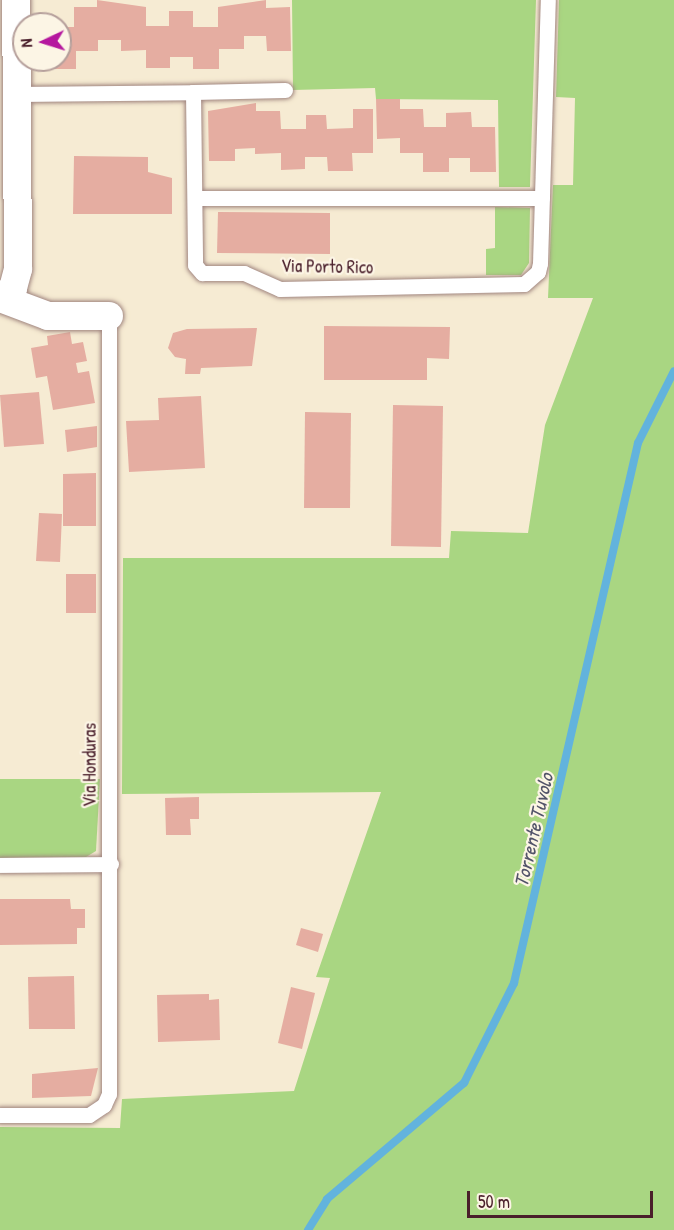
<!DOCTYPE html>
<html>
<head>
<meta charset="utf-8">
<style>
	body { margin:0 }
	#map { position:relative; width:674px; height:1230px; overflow:hidden; background:#f6ebd3; font-family:"Patrick Hand",sans-serif }
	div>[style] { position:absolute }
	.green>* { inset:0; background:#a9d682 }
	.stream>* { height:8px; margin:-4px; padding:0 4px; transform-origin:4px; border-radius:4px; background:#62b3dd }
	.building>* { inset:0; background:#e5ada1 }
	.roads { filter:drop-shadow(0 0 2px #a0857f) drop-shadow(0 0 2px #a0857f) }
	.service>* { height:15px; margin:-7.5px; padding:0 7.5px; transform-origin:7.5px; border-radius:7.5px; background:#fff }
	.minor>* { height:28px; margin:-14px; padding:0 14px; transform-origin:14px; border-radius:14px; background:#fff }
	span { translate:-50% -50%; white-space:nowrap; text-align:center; line-height:1.15; -webkit-text-stroke:4.5px #fcf5e5; paint-order:stroke }
	.street-label { font-size:18px; color:#4a1f2b }
	.water-label { font-size:20px; color:#525369; font-style:italic }
	.north { position:absolute; left:12px; top:12px; width:60px; height:60px; box-sizing:border-box; background:#fcf5e5; border:2px solid #b59f9b; border-radius:50%; rotate:266deg; font-size:16px; font-weight:700; line-height:24px; text-align:center; color:#4a1f2b }
	.north::after { content:''; display:block; margin:auto; width:21px; height:27px; background:#b5179e; clip-path:polygon(50% 0,100% 100%,50% 72%,0 100%) }
	.scale { position:absolute; left:467px; top:1191px; width:186px; height:27px; box-sizing:border-box; border:3px solid #4a1f2b; border-top:0; padding-left:8px; font-size:18px; line-height:21px; white-space:nowrap; color:#4a1f2b; -webkit-text-stroke:4px #fcf5e5; paint-order:stroke }
</style>
</head>
<body>
<div id="map">
	<div class="green">
		<div style="clip-path:polygon(292px 0,536px 0,530px 187px,499px 187px,498px 100px,376px 99px,375px 88px,293px 90px)"></div>
		<div style="clip-path:polygon(559px 0,674px 0,674px 1230px,0 1230px,0 1127px,120px 1128px,122px 1099px,294px 1091px,330px 978px,316px 977px,381px 792px,122px 794px,123px 558px,449px 558px,451px 531px,528px 533px,545px 425px,593px 298px,548px 298px,553px 185px,573px 185px,575px 98px,556px 97px)"></div>
		<div style="clip-path:polygon(495px 207px,530px 208px,529px 263px,521px 275px,486px 275px,486px 249px,495px 248px)"></div>
		<div style="clip-path:polygon(0 779px,100px 779px,96px 851px,86px 857px,0 858px)"></div>
	</div>
	<div class="stream">
		<div style="left:308px;top:1230px;width:36px;rotate:-58deg"></div>
		<div style="left:327px;top:1199px;width:180px;rotate:-40.3deg"></div>
		<div style="left:464px;top:1083px;width:112px;rotate:-63.4deg"></div>
		<div style="left:514px;top:983px;width:554px;rotate:-77.07deg"></div>
		<div style="left:638px;top:443px;width:80px;rotate:-63.4deg"></div>
	</div>
	<div class="building">
		<div style="clip-path:polygon(97px 0,146px 7px,146px 26px,169px 26px,169px 11px,193px 11px,193px 27px,218px 27px,218px 7px,266px 0,266px 8px,290px 7px,291px 51px,267px 51px,266px 36px,244px 36px,244px 49px,219px 49px,219px 69px,193px 69px,193px 57px,170px 57px,170px 68px,146px 68px,146px 50px,121px 51px,121px 40px,98px 40px,98px 51px,76px 51px,76px 69px,52px 69px,52px 60px,60px 60px,60px 27px,74px 27px,74px 7px,97px 7px)"></div>
		<div style="clip-path:polygon(376px 99px,400px 99px,400px 109px,423px 109px,424px 127px,446px 127px,446px 113px,471px 112px,472px 127px,495px 127px,496px 172px,470px 172px,470px 158px,449px 158px,449px 172px,423px 172px,423px 153px,400px 153px,400px 138px,377px 139px)"></div>
		<div style="clip-path:polygon(256px 103px,256px 111px,280px 111px,281px 129px,306px 129px,306px 115px,326px 115px,327px 129px,353px 128px,353px 109px,373px 109px,373px 153px,352px 153px,353px 171px,328px 171px,327px 157px,305px 157px,305px 169px,281px 170px,281px 153px,255px 154px,255px 148px,235px 149px,235px 161px,209px 161px,208px 111px)"></div>
		<div style="clip-path:polygon(74px 156px,148px 157px,148px 172px,172px 178px,172px 214px,73px 214px)"></div>
		<div style="clip-path:polygon(218px 212px,330px 213px,330px 254px,217px 253px)"></div>
		<div style="clip-path:polygon(324px 326px,450px 327px,449px 359px,427px 358px,427px 380px,324px 380px)"></div>
		<div style="clip-path:polygon(257px 328px,252px 366px,201px 368px,200px 374px,185px 374px,186px 359px,175px 357px,168px 348px,173px 333px,187px 329px)"></div>
		<div style="clip-path:polygon(70px 332px,72px 344px,83px 342px,87px 361px,76px 363px,78px 373px,89px 371px,95px 403px,53px 410px,47px 376px,36px 378px,31px 348px,48px 345px,47px 336px)"></div>
		<div style="clip-path:polygon(39px 392px,44px 444px,4px 447px,0 395px)"></div>
		<div style="clip-path:polygon(201px 396px,205px 468px,129px 472px,126px 421px,159px 420px,158px 398px)"></div>
		<div style="clip-path:polygon(393px 405px,443px 406px,441px 547px,391px 546px)"></div>
		<div style="clip-path:polygon(305px 412px,351px 413px,350px 508px,304px 508px)"></div>
		<div style="clip-path:polygon(97px 426px,97px 447px,67px 452px,65px 430px)"></div>
		<div style="clip-path:polygon(96px 473px,96px 526px,63px 526px,63px 474px)"></div>
		<div style="clip-path:polygon(39px 513px,62px 514px,60px 562px,36px 561px)"></div>
		<div style="clip-path:polygon(66px 574px,96px 574px,96px 613px,66px 613px)"></div>
		<div style="clip-path:polygon(199px 797px,199px 819px,190px 819px,191px 835px,166px 835px,165px 798px)"></div>
		<div style="clip-path:polygon(0 899px,70px 899px,71px 909px,85px 909px,85px 928px,77px 928px,77px 944px,0 945px)"></div>
		<div style="clip-path:polygon(301px 928px,323px 934px,318px 952px,296px 945px)"></div>
		<div style="clip-path:polygon(74px 976px,75px 1029px,29px 1029px,28px 977px)"></div>
		<div style="clip-path:polygon(291px 987px,315px 993px,302px 1049px,278px 1043px)"></div>
		<div style="clip-path:polygon(209px 994px,209px 1000px,219px 999px,220px 1040px,158px 1042px,157px 995px)"></div>
		<div style="clip-path:polygon(98px 1068px,91px 1096px,32px 1098px,32px 1074px)"></div>
	</div>
	<div class="roads">
		<div class="service">
			<div style="left:193px;top:92px;width:92px;rotate:-1.2deg"></div>
			<div style="left:16px;top:94px;width:177px;rotate:-0.6deg"></div>
			<div style="left:193px;top:92px;width:173px;rotate:89.3deg"></div>
			<div style="left:195px;top:265px;width:11px;rotate:49deg"></div>
			<div style="left:202px;top:273px;width:42px"></div>
			<div style="left:244px;top:273px;width:39px;rotate:24deg"></div>
			<div style="left:280px;top:289px;width:244px;rotate:-1.2deg"></div>
			<div style="left:524px;top:284px;width:18px;rotate:-41deg"></div>
			<div style="left:538px;top:272px;width:9px;rotate:-77deg"></div>
			<div style="left:540px;top:263px;width:263px;rotate:-88.3deg"></div>
			<div style="left:195px;top:198px;width:347px"></div>
			<div style="left:0;top:865px;width:111px;rotate:-0.5deg"></div>
			<div style="left:0;top:1115px;width:89px"></div>
			<div style="left:89px;top:1115px;width:18px;rotate:-34deg"></div>
			<div style="left:104px;top:1105px;width:12px;rotate:-66deg"></div>
			<div style="left:109px;top:1094px;width:778px;rotate:-90deg"></div>
		</div>
		<div class="minor">
			<div style="left:0;top:298px;width:51px;rotate:20.6deg"></div>
			<div style="left:48px;top:316px;width:61px"></div>
			<div style="left:2px;top:298px;width:15px;rotate:-42deg"></div>
			<div style="left:13px;top:288px;width:20px;rotate:-75deg"></div>
			<div style="left:18px;top:269px;width:269px;rotate:-90.4deg"></div>
		</div>
	</div>
	<div class="street-label">
		<span style="left:327px;top:267px;rotate:1deg">Via Porto Rico</span>
		<span style="left:90px;top:765px;rotate:-90deg">Via Honduras</span>
	</div>
	<div class="water-label">
		<span style="left:533px;top:830px;rotate:-77deg">Torrente Tuvolo</span>
	</div>
	<div class="north">N</div>
	<div class="scale">50 m</div>
</div>
</body>
</html>
